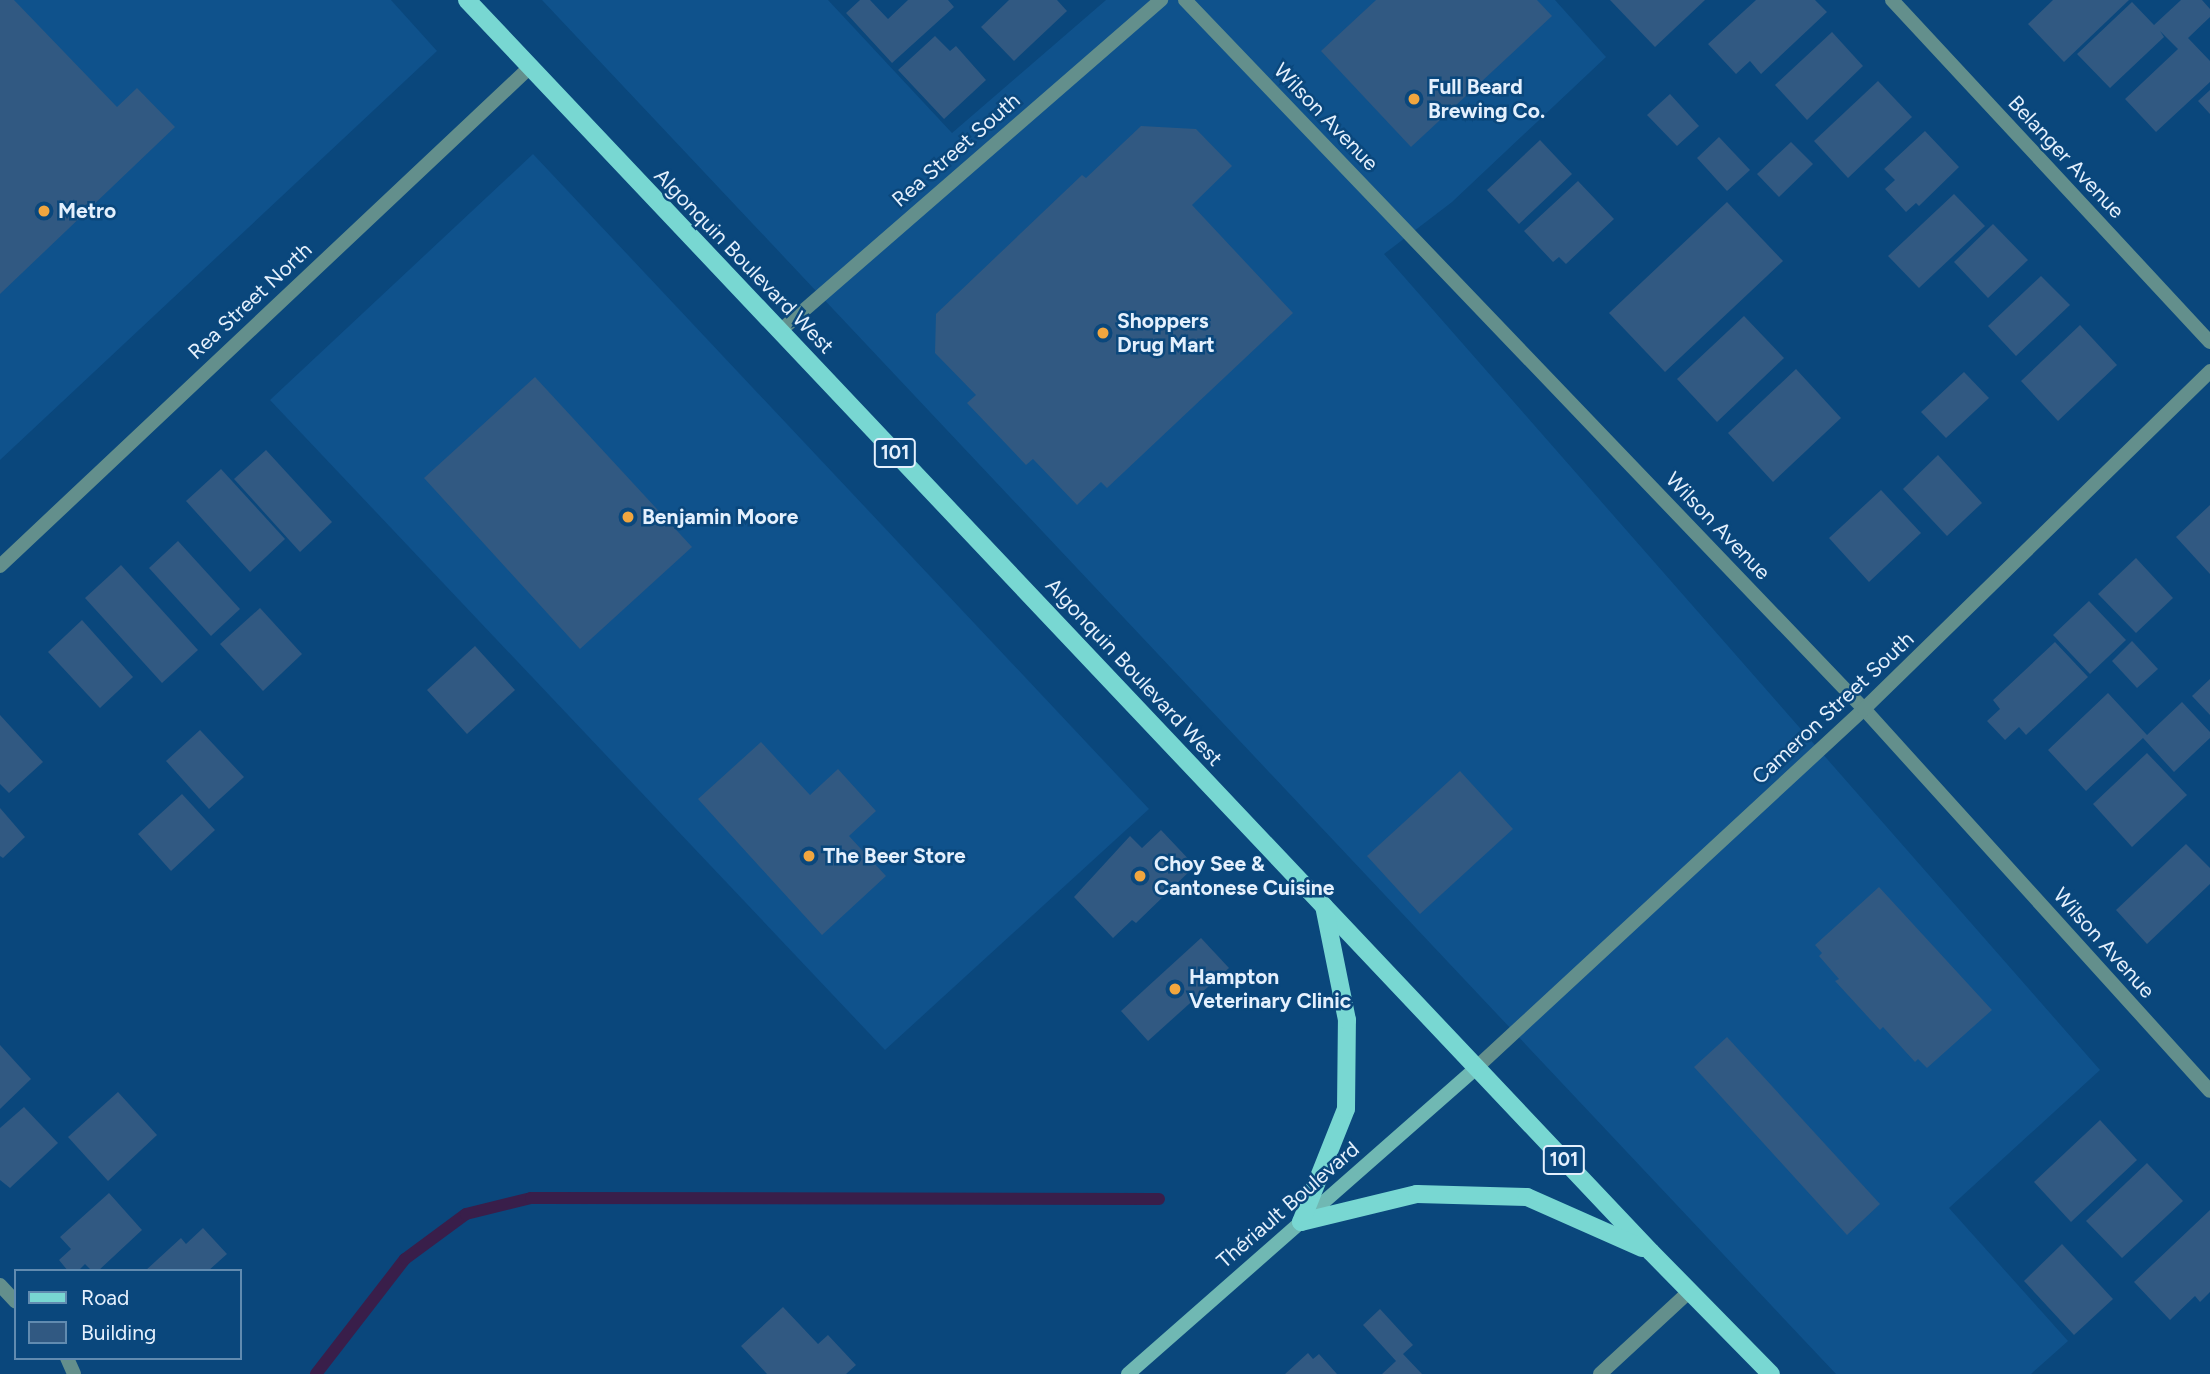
<!DOCTYPE html>
<html>
<head>
<meta charset="utf-8">
<style>
	body { margin:0 }
	#map { position:relative; width:2210px; height:1374px; overflow:hidden; background:#0a477c; font-family:Figtree,sans-serif }
	div>[style] { position:absolute }
	.built>* { inset:0; background:#0f528c }
	.stream>* { height:12px; margin:-6px; padding:0 6px; transform-origin:6px; border-radius:6px; background:#391e4a }
	.building>* { inset:0; background:#315982 }
	.minor>* { height:14px; margin:-7px; padding:0 7px; transform-origin:7px; border-radius:7px; background:#638f8c }
	.tertiary>* { height:14px; margin:-7px; padding:0 7px; transform-origin:7px; border-radius:7px; background:#638f8c }
	.secondary>* { height:14px; margin:-7px; padding:0 7px; transform-origin:7px; border-radius:7px; background:#70b8b3 }
	.primary>* { height:18px; margin:-9px; padding:0 9px; transform-origin:9px; border-radius:9px; background:#78d7d2 }
	.dots>* { width:19px; height:19px; translate:-50% -50%; box-sizing:border-box; border:4px solid #0a477c; border-radius:50% }
	span { translate:-50% -50%; white-space:nowrap; text-align:center; line-height:1.15; -webkit-text-stroke:5px #0a477c; paint-order:stroke }
	.shield-label span { padding:2px 5px; background:#0a477c; border:2px solid; border-radius:5px; -webkit-text-stroke-width:0 }
	.shield-label { font-size:19px; color:#e4f0fd; font-weight:700 }
	.poi-label { font-size:21px; color:#e4f0fd; font-weight:700 }
	.left { translate:0 -50%; text-align:left }
	.street-label { font-size:21px; color:#e4f0fd }
	.legend { position:absolute; left:14px; top:1269px; width:228px; height:91px; box-sizing:border-box; background:#0a477c; border:2px solid #618bb0; margin:0; padding:9px 12px; list-style:none; font-size:21px; color:#e4f0fd }
	.legend li { display:flex; align-items:center; gap:14px; height:35px }
	.legend b { width:35px; border:2px solid #618bb0 }
</style>
</head>
<body>
<div id="map">
	<div class="built">
		<div style="clip-path:polygon(0 0,391px 0,437px 51px,0 460px)"></div>
		<div style="clip-path:polygon(542px 0,828px 0,952px 133px,1106px 0,1555px 0,1606px 57px,1452px 202px,1384px 254px,2100px 1070px,1949px 1208px,2068px 1341px,2031px 1374px,1836px 1374px)"></div>
		<div style="clip-path:polygon(533px 154px,1149px 809px,885px 1050px,270px 400px)"></div>
	</div>
	<div class="stream">
		<div style="left:316px;top:1374px;width:145px;rotate:-52.3deg"></div>
		<div style="left:405px;top:1259px;width:76px;rotate:-36.4deg"></div>
		<div style="left:466px;top:1214px;width:67px;rotate:-13.8deg"></div>
		<div style="left:531px;top:1198px;width:628px;rotate:0.09deg"></div>
	</div>
	<div class="building">
		<div style="clip-path:polygon(0 0,14px 0,117px 107px,137px 88px,175px 127px,0 294px)"></div>
		<div style="clip-path:polygon(860px 0,870px 0,888px 19px,908px 0,948px 0,954px 7px,892px 63px,846px 13px)"></div>
		<div style="clip-path:polygon(1009px 0,1057px 0,1067px 11px,1014px 61px,981px 27px)"></div>
		<div style="clip-path:polygon(1376px 0,1537px 0,1552px 16px,1411px 147px,1321px 51px)"></div>
		<div style="clip-path:polygon(1610px 0,1705px 0,1655px 47px)"></div>
		<div style="clip-path:polygon(1756px 0,1815px 0,1827px 12px,1761px 74px,1750px 61px,1736px 74px,1708px 44px)"></div>
		<div style="clip-path:polygon(2053px 0,2129px 0,2064px 62px,2028px 24px)"></div>
		<div style="clip-path:polygon(2181px 0,2202px 0,2210px 9px,2210px 17px,2188px 38px,2210px 61px,2210px 82px,2156px 132px,2125px 99px,2178px 49px,2160px 31px,2164px 37px,2110px 88px,2077px 54px,2132px 2px,2154px 25px)"></div>
		<div style="clip-path:polygon(1832px 32px,1863px 66px,1807px 120px,1775px 85px)"></div>
		<div style="clip-path:polygon(935px 36px,950px 51px,956px 46px,986px 80px,944px 119px,898px 70px)"></div>
		<div style="clip-path:polygon(1878px 81px,1912px 117px,1848px 178px,1814px 141px)"></div>
		<div style="clip-path:polygon(2210px 90px,2210px 114px,2198px 101px)"></div>
		<div style="clip-path:polygon(1670px 94px,1699px 126px,1677px 146px,1647px 115px)"></div>
		<div style="clip-path:polygon(1141px 126px,1196px 129px,1232px 166px,1192px 205px,1293px 313px,1107px 488px,1101px 482px,1077px 505px,1033px 459px,1026px 465px,967px 403px,976px 395px,935px 353px,936px 314px,1082px 175px,1086px 178px)"></div>
		<div style="clip-path:polygon(1925px 131px,1959px 167px,1919px 206px,1916px 203px,1906px 212px,1885px 189px,1895px 180px,1884px 169px)"></div>
		<div style="clip-path:polygon(1719px 137px,1750px 170px,1727px 191px,1697px 158px)"></div>
		<div style="clip-path:polygon(1540px 140px,1572px 174px,1519px 224px,1487px 190px)"></div>
		<div style="clip-path:polygon(1791px 142px,1813px 164px,1779px 197px,1757px 174px)"></div>
		<div style="clip-path:polygon(1578px 181px,1614px 219px,1566px 264px,1559px 257px,1553px 262px,1524px 231px)"></div>
		<div style="clip-path:polygon(1954px 194px,1985px 226px,1919px 288px,1888px 256px)"></div>
		<div style="clip-path:polygon(1727px 202px,1783px 261px,1665px 372px,1609px 313px)"></div>
		<div style="clip-path:polygon(1993px 224px,2028px 260px,1988px 298px,1954px 262px)"></div>
		<div style="clip-path:polygon(2041px 276px,2070px 305px,2016px 356px,1988px 326px)"></div>
		<div style="clip-path:polygon(1744px 316px,1784px 358px,1717px 422px,1677px 379px)"></div>
		<div style="clip-path:polygon(2080px 325px,2117px 365px,2058px 421px,2021px 381px)"></div>
		<div style="clip-path:polygon(1796px 369px,1841px 418px,1773px 482px,1728px 433px)"></div>
		<div style="clip-path:polygon(1964px 372px,1989px 398px,1946px 438px,1921px 412px)"></div>
		<div style="clip-path:polygon(535px 377px,692px 547px,580px 649px,424px 478px)"></div>
		<div style="clip-path:polygon(266px 450px,332px 522px,300px 552px,234px 479px)"></div>
		<div style="clip-path:polygon(1938px 455px,1982px 503px,1947px 536px,1903px 489px)"></div>
		<div style="clip-path:polygon(221px 469px,285px 539px,250px 572px,186px 501px)"></div>
		<div style="clip-path:polygon(1881px 490px,1921px 533px,1869px 582px,1829px 538px)"></div>
		<div style="clip-path:polygon(2210px 505px,2210px 574px,2176px 537px)"></div>
		<div style="clip-path:polygon(178px 541px,240px 609px,211px 636px,149px 568px)"></div>
		<div style="clip-path:polygon(2136px 558px,2173px 598px,2136px 633px,2098px 594px)"></div>
		<div style="clip-path:polygon(121px 565px,198px 650px,162px 683px,85px 598px)"></div>
		<div style="clip-path:polygon(2089px 601px,2126px 640px,2090px 674px,2053px 635px)"></div>
		<div style="clip-path:polygon(260px 608px,302px 654px,263px 691px,220px 644px)"></div>
		<div style="clip-path:polygon(82px 620px,133px 677px,100px 708px,48px 652px)"></div>
		<div style="clip-path:polygon(2132px 641px,2158px 669px,2137px 688px,2112px 661px)"></div>
		<div style="clip-path:polygon(2055px 642px,2088px 677px,2026px 735px,2019px 727px,2005px 740px,1987px 721px,2000px 709px,1993px 700px)"></div>
		<div style="clip-path:polygon(475px 646px,515px 690px,467px 734px,427px 690px)"></div>
		<div style="clip-path:polygon(2210px 679px,2210px 715px,2192px 696px)"></div>
		<div style="clip-path:polygon(2108px 693px,2147px 735px,2182px 702px,2210px 732px,2210px 738px,2174px 772px,2143px 738px,2086px 791px,2048px 750px)"></div>
		<div style="clip-path:polygon(0 715px,43px 762px,9px 793px,0 784px)"></div>
		<div style="clip-path:polygon(200px 730px,244px 777px,209px 809px,166px 761px)"></div>
		<div style="clip-path:polygon(761px 742px,810px 795px,838px 769px,876px 811px,849px 836px,886px 876px,822px 935px,698px 799px)"></div>
		<div style="clip-path:polygon(2147px 753px,2187px 795px,2132px 847px,2093px 804px)"></div>
		<div style="clip-path:polygon(1460px 771px,1513px 829px,1420px 914px,1367px 856px)"></div>
		<div style="clip-path:polygon(182px 794px,215px 830px,171px 871px,138px 834px)"></div>
		<div style="clip-path:polygon(0 808px,25px 837px,3px 858px,0 856px)"></div>
		<div style="clip-path:polygon(1161px 830px,1195px 866px,1136px 923px,1132px 920px,1113px 938px,1074px 897px,1130px 836px,1142px 848px)"></div>
		<div style="clip-path:polygon(2186px 844px,2210px 868px,2210px 884px,2147px 944px,2116px 910px)"></div>
		<div style="clip-path:polygon(1879px 887px,1992px 1010px,1927px 1068px,1918px 1059px,1915px 1062px,1883px 1027px,1880px 1030px,1835px 981px,1839px 979px,1819px 956px,1822px 953px,1815px 945px)"></div>
		<div style="clip-path:polygon(1201px 938px,1229px 968px,1148px 1041px,1121px 1011px)"></div>
		<div style="clip-path:polygon(1727px 1037px,1880px 1204px,1847px 1235px,1694px 1067px)"></div>
		<div style="clip-path:polygon(0 1045px,31px 1079px,0 1109px)"></div>
		<div style="clip-path:polygon(118px 1092px,157px 1135px,108px 1181px,68px 1137px)"></div>
		<div style="clip-path:polygon(24px 1107px,58px 1143px,10px 1188px,0 1180px,0 1128px)"></div>
		<div style="clip-path:polygon(2100px 1120px,2137px 1160px,2071px 1222px,2034px 1182px)"></div>
		<div style="clip-path:polygon(2147px 1163px,2183px 1201px,2122px 1258px,2086px 1221px)"></div>
		<div style="clip-path:polygon(109px 1193px,142px 1230px,98px 1271px,92px 1271px,85px 1264px,78px 1271px,68px 1271px,59px 1260px,71px 1249px,60px 1237px)"></div>
		<div style="clip-path:polygon(2210px 1210px,2210px 1292px,2200px 1302px,2195px 1296px,2170px 1320px,2134px 1282px)"></div>
		<div style="clip-path:polygon(203px 1228px,227px 1254px,208px 1271px,145px 1271px,181px 1238px,186px 1244px)"></div>
		<div style="clip-path:polygon(2062px 1244px,2113px 1299px,2074px 1335px,2024px 1281px)"></div>
		<div style="clip-path:polygon(783px 1307px,818px 1344px,828px 1335px,856px 1365px,846px 1374px,767px 1374px,741px 1346px)"></div>
		<div style="clip-path:polygon(1380px 1309px,1413px 1345px,1403px 1354px,1422px 1374px,1382px 1374px,1396px 1361px,1363px 1325px)"></div>
		<div style="clip-path:polygon(1308px 1353px,1313px 1359px,1319px 1354px,1337px 1374px,1285px 1374px)"></div>
	</div>
	<div class="minor">
		<div style="left:1185px;top:0;width:982px;rotate:46.24deg"></div>
		<div style="left:1864px;top:709px;width:515px;rotate:47.83deg"></div>
		<div style="left:1892px;top:0;width:467px;rotate:47.1deg"></div>
		<div style="left:780px;top:331px;width:505px;rotate:-40.98deg"></div>
		<div style="left:0;top:566px;width:727px;rotate:-43.27deg"></div>
		<div style="left:0;top:1285px;width:23px;rotate:47deg"></div>
		<div style="left:67px;top:1358px;width:17px;rotate:66deg"></div>
		<div style="left:1600px;top:1374px;width:121px;rotate:-42.7deg"></div>
	</div>
	<div class="tertiary">
		<div style="left:1477px;top:1067px;width:527px;rotate:-42.77deg"></div>
		<div style="left:1864px;top:709px;width:484px;rotate:-44.3deg"></div>
	</div>
	<div class="secondary">
		<div style="left:1128px;top:1374px;width:465px;rotate:-41.3deg"></div>
	</div>
	<div class="primary">
		<div style="left:467px;top:0;width:1723px;rotate:46.6deg"></div>
		<div style="left:1651px;top:1252px;width:171px;rotate:45.5deg"></div>
		<div style="left:1301px;top:1222px;width:119px;rotate:-13.6deg"></div>
		<div style="left:1417px;top:1194px;width:110px;rotate:1.6deg"></div>
		<div style="left:1527px;top:1197px;width:126px;rotate:23.9deg"></div>
		<div style="left:1301px;top:1222px;width:122px;rotate:-68.3deg"></div>
		<div style="left:1346px;top:1109px;width:89px;rotate:-89.4deg"></div>
		<div style="left:1347px;top:1020px;width:116px;rotate:-101.4deg"></div>
	</div>
	<div class="dots">
		<div style="left:1414px;top:99px;background:#f0a63f"></div>
		<div style="left:44px;top:211px;background:#f0a63f"></div>
		<div style="left:1103px;top:333px;background:#f0a63f"></div>
		<div style="left:628px;top:517px;background:#f0a63f"></div>
		<div style="left:809px;top:856px;background:#f0a63f"></div>
		<div style="left:1140px;top:876px;background:#f0a63f"></div>
		<div style="left:1175px;top:989px;background:#f0a63f"></div>
	</div>
	<div class="shield-label">
		<span style="left:895px;top:453px">101</span>
		<span style="left:1564px;top:1160px">101</span>
	</div>
	<div class="poi-label">
		<span class="left" style="left:1428px;top:99px">Full Beard<br>Brewing Co.</span>
		<span class="left" style="left:58px;top:211px">Metro</span>
		<span class="left" style="left:1117px;top:333px">Shoppers<br>Drug Mart</span>
		<span class="left" style="left:642px;top:517px">Benjamin Moore</span>
		<span class="left" style="left:823px;top:856px">The Beer Store</span>
		<span class="left" style="left:1154px;top:876px">Choy See &amp;<br>Cantonese Cuisine</span>
		<span class="left" style="left:1189px;top:989px">Hampton<br>Veterinary Clinic</span>
	</div>
	<div class="street-label">
		<span style="left:1326px;top:117px;rotate:46deg">Wilson Avenue</span>
		<span style="left:956px;top:150px;rotate:-41deg">Rea Street South</span>
		<span style="left:2066px;top:157px;rotate:47deg">Belanger Avenue</span>
		<span style="left:744px;top:261px;rotate:46deg">Algonquin Boulevard West</span>
		<span style="left:250px;top:301px;rotate:-43deg">Rea Street North</span>
		<span style="left:1718px;top:526px;rotate:46deg">Wilson Avenue</span>
		<span style="left:1134px;top:672px;rotate:47deg">Algonquin Boulevard West</span>
		<span style="left:1833px;top:708px;rotate:-43deg">Cameron Street South</span>
		<span style="left:2104px;top:943px;rotate:48deg">Wilson Avenue</span>
		<span style="left:1288px;top:1205px;rotate:-41deg">Thériault Boulevard</span>
	</div>
	<ul class="legend">
	<li><b style="height:9px;background:#78d7d2"></b>Road</li>
	<li><b style="height:19px;background:#315982"></b>Building</li>
	</ul>
</div>
</body>
</html>
